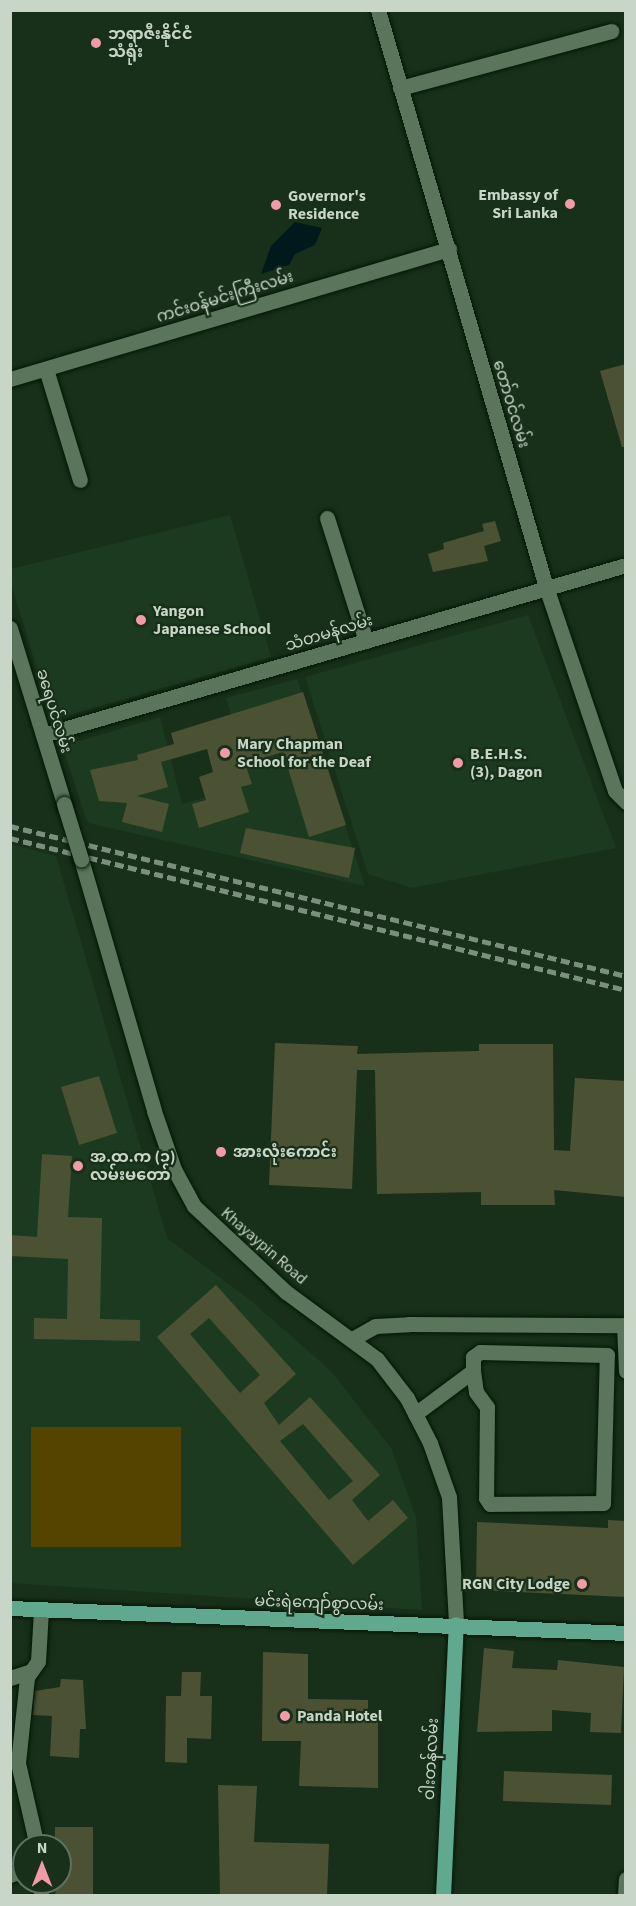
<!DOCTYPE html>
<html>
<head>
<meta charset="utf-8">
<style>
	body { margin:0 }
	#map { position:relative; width:636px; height:1906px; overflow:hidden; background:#18301a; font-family:"Source Sans 3","Noto Sans Myanmar",sans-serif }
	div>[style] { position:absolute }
	.built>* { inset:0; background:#1c3a1f }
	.green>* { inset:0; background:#554300 }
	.water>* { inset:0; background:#00191b }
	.building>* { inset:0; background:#4b5233 }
	.roads { filter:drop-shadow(0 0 2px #021705) drop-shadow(0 0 2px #021705) }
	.minor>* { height:15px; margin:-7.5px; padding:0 7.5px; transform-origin:7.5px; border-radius:7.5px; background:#5a755c }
	.major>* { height:15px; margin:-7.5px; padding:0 7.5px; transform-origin:7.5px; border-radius:7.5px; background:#61a98e }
	.rail>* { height:4.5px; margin-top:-2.25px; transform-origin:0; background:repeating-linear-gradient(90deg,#7c8e7d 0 9px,transparent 0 13.5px) }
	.bridges { filter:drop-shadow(0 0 2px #021705) drop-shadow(0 0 2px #021705) }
	.minor-bridge>* { height:15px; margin:-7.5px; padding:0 7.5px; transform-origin:7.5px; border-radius:7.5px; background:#5a755c }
	.dots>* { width:16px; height:16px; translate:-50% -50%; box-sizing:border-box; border:3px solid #18301a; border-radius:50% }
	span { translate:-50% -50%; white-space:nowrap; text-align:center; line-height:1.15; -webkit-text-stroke:4.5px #18301a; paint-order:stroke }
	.poi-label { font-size:16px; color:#c8d6c8; font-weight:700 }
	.left { translate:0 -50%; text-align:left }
	.right { translate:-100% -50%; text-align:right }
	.street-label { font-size:16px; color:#c8d6c8 }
	.frame { position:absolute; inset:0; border:12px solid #c8d6c8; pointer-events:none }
	.north { position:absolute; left:12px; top:1834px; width:60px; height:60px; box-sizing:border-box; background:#18301a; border:2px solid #5e7260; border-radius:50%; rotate:0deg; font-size:16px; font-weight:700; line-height:24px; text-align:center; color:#c8d6c8 }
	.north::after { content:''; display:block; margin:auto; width:21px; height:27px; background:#f39aa7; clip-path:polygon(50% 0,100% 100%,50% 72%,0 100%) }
</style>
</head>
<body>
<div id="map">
	<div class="built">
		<div style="clip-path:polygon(230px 515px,271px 657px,52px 720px,11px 583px,11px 569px)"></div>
		<div style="clip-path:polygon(528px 615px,616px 848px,412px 888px,368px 874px,305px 677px)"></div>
		<div style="clip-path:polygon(297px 679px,365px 886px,88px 823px,62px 746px,160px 717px,182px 804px,252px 784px,226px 698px)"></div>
		<div style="clip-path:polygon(10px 844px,56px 856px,167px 1238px,250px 1300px,331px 1371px,391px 1448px,416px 1517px,422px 1610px,11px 1583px)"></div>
	</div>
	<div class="green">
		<div style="clip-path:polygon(31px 1427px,181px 1427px,181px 1547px,31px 1547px)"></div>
	</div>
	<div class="water">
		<div style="clip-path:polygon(295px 222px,322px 228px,315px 245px,295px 254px,289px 265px,261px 274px,271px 246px)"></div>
	</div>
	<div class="building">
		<div style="clip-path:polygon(626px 364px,626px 447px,622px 447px,600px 371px)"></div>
		<div style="clip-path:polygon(495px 521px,501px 541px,484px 546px,488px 561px,433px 572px,428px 554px,444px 549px,443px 543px,484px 531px,482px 524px)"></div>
		<div style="clip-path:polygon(303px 692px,346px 825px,309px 837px,283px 752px,245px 763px,252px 784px,241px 787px,249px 812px,199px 828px,192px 804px,206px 800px,199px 777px,213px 772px,207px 749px,161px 762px,168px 787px,137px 796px,169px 804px,162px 832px,122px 822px,127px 803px,99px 801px,90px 770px,138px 760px,137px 755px,174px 744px,171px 733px)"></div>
		<div style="clip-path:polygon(246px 828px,355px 848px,349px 878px,240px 853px)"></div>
		<div style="clip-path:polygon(275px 1043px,358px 1046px,357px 1054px,479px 1051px,479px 1044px,553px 1044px,554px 1150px,570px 1151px,575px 1078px,626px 1081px,626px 1197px,554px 1190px,555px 1205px,481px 1205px,481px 1192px,377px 1194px,375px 1070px,357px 1070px,352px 1189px,269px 1185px)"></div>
		<div style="clip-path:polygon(99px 1076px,117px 1133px,79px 1145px,61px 1087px)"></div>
		<div style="clip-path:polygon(42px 1154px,72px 1156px,68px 1217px,102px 1218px,100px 1319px,140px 1320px,140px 1341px,34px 1339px,34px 1318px,67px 1319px,68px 1259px,10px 1256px,10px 1235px,37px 1237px)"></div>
		<div style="clip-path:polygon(evenodd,216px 1285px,296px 1374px,264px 1403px,279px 1425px,310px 1397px,380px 1475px,352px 1500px,368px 1521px,393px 1500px,408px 1518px,353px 1565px,157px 1337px,216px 1285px,209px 1318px,260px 1375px,240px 1393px,190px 1334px,209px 1318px,216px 1285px,303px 1424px,353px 1481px,329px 1500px,280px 1441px,303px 1424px)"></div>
		<div style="clip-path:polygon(608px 1520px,626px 1521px,626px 1597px,476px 1590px,477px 1522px,608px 1528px)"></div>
		<div style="clip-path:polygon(484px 1648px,514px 1651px,512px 1668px,557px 1670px,558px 1660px,624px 1667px,621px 1733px,590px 1732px,591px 1713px,552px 1710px,552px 1731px,477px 1732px)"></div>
		<div style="clip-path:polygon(263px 1652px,308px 1654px,308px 1699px,368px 1700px,368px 1713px,378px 1713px,378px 1788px,299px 1786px,301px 1741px,262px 1741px)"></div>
		<div style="clip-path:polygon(182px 1672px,201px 1672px,200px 1696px,212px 1696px,211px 1739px,187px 1738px,187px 1763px,165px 1762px,166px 1696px,181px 1696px)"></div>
		<div style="clip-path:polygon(61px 1679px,83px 1680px,86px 1729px,80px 1729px,79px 1758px,50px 1756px,52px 1716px,33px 1715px,35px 1691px,60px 1687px)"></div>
		<div style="clip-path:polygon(504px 1771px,612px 1775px,611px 1805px,503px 1801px)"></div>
		<div style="clip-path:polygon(218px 1785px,257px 1786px,254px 1842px,329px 1844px,327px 1896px,220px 1896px)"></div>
		<div style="clip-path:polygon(55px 1827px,93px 1827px,93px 1896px,55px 1896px,60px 1846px,55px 1846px)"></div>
	</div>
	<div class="roads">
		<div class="minor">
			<div style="left:378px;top:10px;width:601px;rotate:73.77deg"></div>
			<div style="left:546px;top:587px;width:215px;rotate:71.3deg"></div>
			<div style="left:615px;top:791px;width:16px;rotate:45deg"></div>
			<div style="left:400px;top:88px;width:219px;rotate:-15.1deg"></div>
			<div style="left:46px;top:369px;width:116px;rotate:73deg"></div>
			<div style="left:10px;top:379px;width:458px;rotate:-16.5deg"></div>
			<div style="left:327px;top:518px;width:129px;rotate:72.4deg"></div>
			<div style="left:10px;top:628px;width:184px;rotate:72.9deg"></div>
			<div style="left:43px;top:735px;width:607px;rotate:-16.26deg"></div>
			<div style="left:81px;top:859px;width:262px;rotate:73.8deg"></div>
			<div style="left:154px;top:1111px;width:61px;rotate:71deg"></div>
			<div style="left:174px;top:1169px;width:42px;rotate:61.6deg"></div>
			<div style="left:194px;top:1206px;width:126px;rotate:43.1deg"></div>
			<div style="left:286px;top:1292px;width:113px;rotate:36.4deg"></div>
			<div style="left:377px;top:1359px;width:49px;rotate:52.4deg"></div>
			<div style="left:407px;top:1398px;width:51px;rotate:62.9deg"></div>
			<div style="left:430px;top:1443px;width:57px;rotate:70.6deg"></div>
			<div style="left:449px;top:1497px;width:127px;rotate:86.8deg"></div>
			<div style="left:624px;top:1325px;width:46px;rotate:87.5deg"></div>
			<div style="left:352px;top:1339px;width:26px;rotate:-29deg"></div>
			<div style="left:375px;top:1326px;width:34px;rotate:-3deg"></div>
			<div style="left:409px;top:1324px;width:217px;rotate:0.3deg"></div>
			<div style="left:415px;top:1414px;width:72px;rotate:-36.6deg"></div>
			<div style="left:473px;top:1371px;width:21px;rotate:82deg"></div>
			<div style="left:476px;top:1392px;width:19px;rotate:54deg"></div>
			<div style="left:487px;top:1407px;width:91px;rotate:90.6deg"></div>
			<div style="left:486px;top:1498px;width:7px;rotate:56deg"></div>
			<div style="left:490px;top:1504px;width:113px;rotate:-0.5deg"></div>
			<div style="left:603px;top:1503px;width:148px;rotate:-88.5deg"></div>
			<div style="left:607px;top:1355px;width:127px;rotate:-178.6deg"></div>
			<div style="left:480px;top:1352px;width:9px;rotate:144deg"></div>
			<div style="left:473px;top:1357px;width:14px;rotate:90deg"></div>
			<div style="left:10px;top:1678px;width:19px;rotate:-18deg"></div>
			<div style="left:37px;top:1846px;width:85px;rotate:-102.9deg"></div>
			<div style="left:18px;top:1763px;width:86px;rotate:-84deg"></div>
			<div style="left:27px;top:1677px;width:19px;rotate:-55deg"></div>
			<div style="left:38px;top:1661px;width:51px;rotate:-86.6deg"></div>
			<div style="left:10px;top:1875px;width:15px;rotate:-20deg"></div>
			<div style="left:41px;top:1896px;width:14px;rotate:-90deg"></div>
			<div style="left:625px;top:1896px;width:17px;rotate:-87deg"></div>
		</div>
		<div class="major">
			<div style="left:10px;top:1608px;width:617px;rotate:2.32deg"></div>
			<div style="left:443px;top:1896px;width:272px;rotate:-87.3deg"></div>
		</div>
	</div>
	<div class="rail">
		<div style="left:10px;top:826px;width:634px;rotate:13.69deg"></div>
		<div style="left:10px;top:838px;width:634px;rotate:13.86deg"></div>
	</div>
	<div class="bridges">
		<div class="minor-bridge">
			<div style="left:64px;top:804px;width:58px;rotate:72.8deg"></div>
		</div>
	</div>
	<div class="dots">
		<div style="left:96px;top:43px;background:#f39aa7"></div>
		<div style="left:570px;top:204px;background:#f39aa7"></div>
		<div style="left:276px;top:205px;background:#f39aa7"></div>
		<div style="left:141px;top:620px;background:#f39aa7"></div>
		<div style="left:225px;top:753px;background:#f39aa7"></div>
		<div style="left:458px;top:763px;background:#f39aa7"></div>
		<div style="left:221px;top:1152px;background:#f39aa7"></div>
		<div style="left:78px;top:1166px;background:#f39aa7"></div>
		<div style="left:582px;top:1584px;background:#f39aa7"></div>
		<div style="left:285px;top:1716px;background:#f39aa7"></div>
	</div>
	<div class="poi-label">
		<span class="left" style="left:108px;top:43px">ဘရာဇီးနိုင်ငံ<br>သံရုံး</span>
		<span class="right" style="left:558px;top:204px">Embassy of<br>Sri Lanka</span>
		<span class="left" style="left:288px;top:205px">Governor's<br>Residence</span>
		<span class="left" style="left:153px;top:620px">Yangon<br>Japanese School</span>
		<span class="left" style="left:237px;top:753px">Mary Chapman<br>School for the Deaf</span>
		<span class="left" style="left:470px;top:763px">B.E.H.S.<br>(3), Dagon</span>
		<span class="left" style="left:233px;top:1152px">အားလုံးကောင်း</span>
		<span class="left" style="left:90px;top:1166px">အ.ထ.က (၁)<br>လမ်းမတော်</span>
		<span class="right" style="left:570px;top:1584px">RGN City Lodge</span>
		<span class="left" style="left:297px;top:1716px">Panda Hotel</span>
	</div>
	<div class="street-label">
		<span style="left:225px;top:297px;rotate:-17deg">ကင်းဝန်မင်းကြီးလမ်း</span>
		<span style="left:511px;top:404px;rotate:73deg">တော်ဝင်လမ်း</span>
		<span style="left:329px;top:633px;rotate:-17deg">သံတမန်လမ်း</span>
		<span style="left:54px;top:711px;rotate:73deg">ခရေပင်လမ်း</span>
		<span style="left:264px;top:1246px;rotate:41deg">Khayaypin Road</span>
		<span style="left:319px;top:1603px;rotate:2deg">မင်းရဲကျော်စွာလမ်း</span>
		<span style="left:431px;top:1759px;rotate:-87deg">ဝါးတန်လမ်း</span>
	</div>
	<div class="frame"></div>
	<div class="north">N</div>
</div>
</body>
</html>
